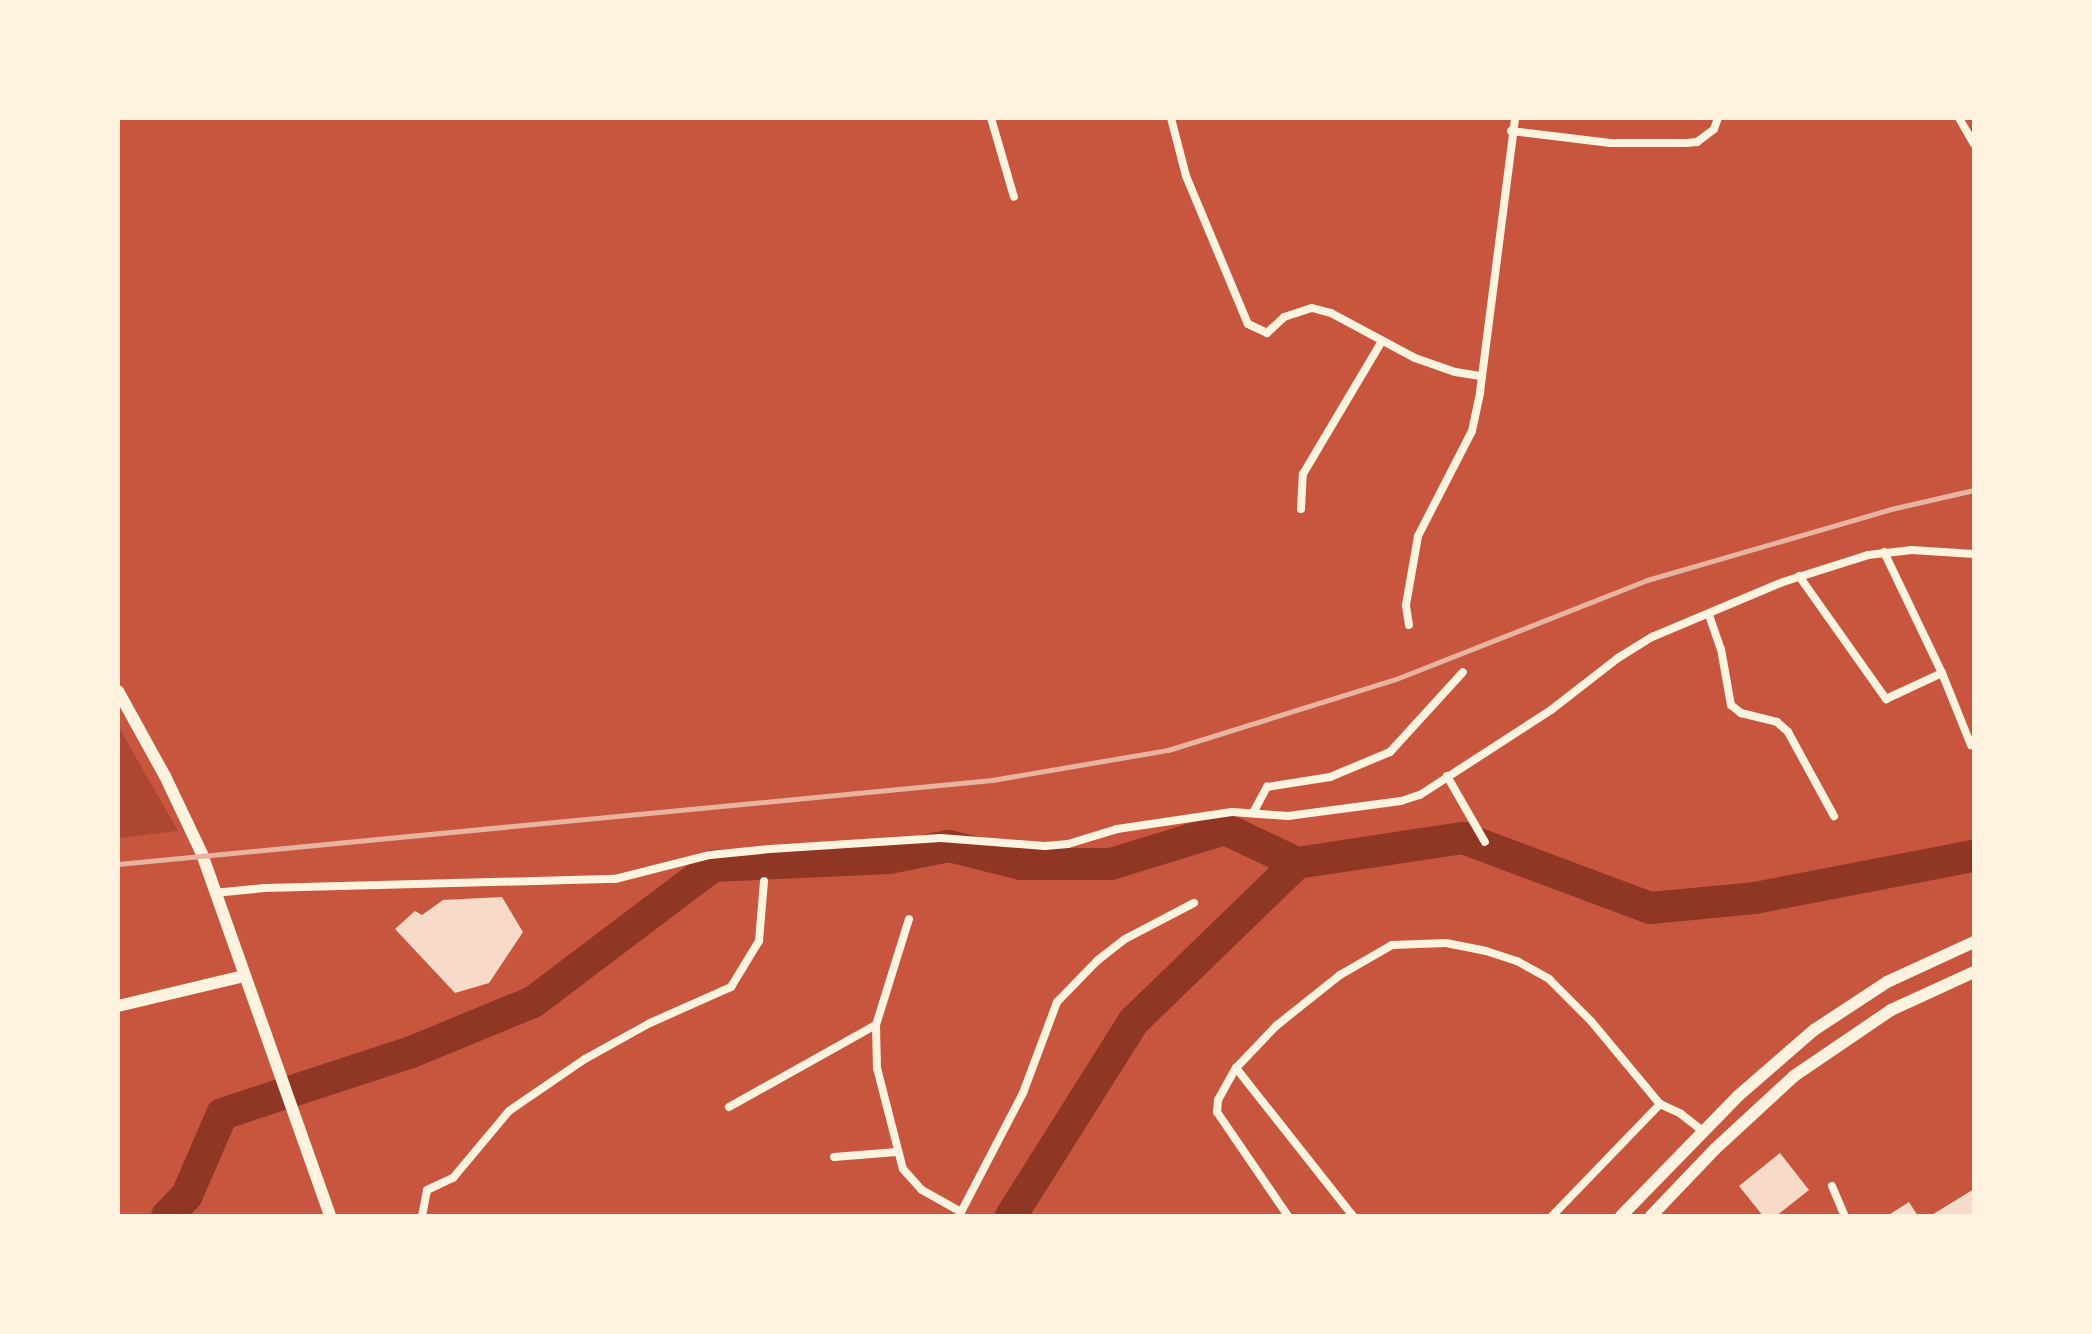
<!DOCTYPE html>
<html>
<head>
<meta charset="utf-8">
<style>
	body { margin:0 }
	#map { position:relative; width:2092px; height:1334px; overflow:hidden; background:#c8553d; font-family:"Alegreya Sans",sans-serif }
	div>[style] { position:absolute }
	.green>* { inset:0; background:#ae4732 }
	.river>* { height:32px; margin:-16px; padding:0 16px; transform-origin:16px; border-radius:16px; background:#8f3625 }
	.building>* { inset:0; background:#f7dbc8 }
	.minor>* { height:8px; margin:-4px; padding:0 4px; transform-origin:4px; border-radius:4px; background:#fff3e0 }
	.tertiary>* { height:12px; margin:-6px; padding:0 6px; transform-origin:6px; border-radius:6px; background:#fff3e0 }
	.rail>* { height:5px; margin:-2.5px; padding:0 2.5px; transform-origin:2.5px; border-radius:2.5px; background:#e9b49f }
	span { translate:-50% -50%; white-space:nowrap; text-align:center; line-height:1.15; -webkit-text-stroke:8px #fff3e0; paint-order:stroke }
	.frame { position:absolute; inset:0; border:120px solid #fff3e0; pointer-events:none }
</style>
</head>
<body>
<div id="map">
	<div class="green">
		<div style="clip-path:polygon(118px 726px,178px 831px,118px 838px)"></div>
	</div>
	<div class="river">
		<div style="left:1297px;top:863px;width:168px;rotate:-8.6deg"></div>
		<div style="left:1463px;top:838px;width:200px;rotate:20.5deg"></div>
		<div style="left:1650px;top:908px;width:105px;rotate:-5.4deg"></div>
		<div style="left:1755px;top:898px;width:223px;rotate:-10.9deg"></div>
		<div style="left:167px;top:1216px;width:29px;rotate:-46deg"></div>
		<div style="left:187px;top:1195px;width:88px;rotate:-66.6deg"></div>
		<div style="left:222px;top:1114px;width:197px;rotate:-18.1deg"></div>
		<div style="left:409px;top:1053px;width:134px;rotate:-22.4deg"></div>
		<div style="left:533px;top:1002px;width:226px;rotate:-37.1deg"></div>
		<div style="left:713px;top:866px;width:176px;rotate:-2.6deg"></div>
		<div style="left:889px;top:858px;width:61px;rotate:-11.3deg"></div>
		<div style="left:949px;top:846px;width:74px;rotate:14deg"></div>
		<div style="left:1021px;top:864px;width:90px"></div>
		<div style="left:1111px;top:864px;width:119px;rotate:-17.1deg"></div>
		<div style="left:1225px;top:829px;width:80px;rotate:25.3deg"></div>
		<div style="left:1011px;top:1216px;width:231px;rotate:-57.8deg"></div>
		<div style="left:1134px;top:1021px;width:227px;rotate:-44.1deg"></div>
	</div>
	<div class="building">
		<div style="clip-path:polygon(502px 897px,523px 932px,489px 983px,455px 993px,395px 929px,415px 911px,422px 915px,443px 900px)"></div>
		<div style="clip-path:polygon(1780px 1153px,1809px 1190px,1776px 1216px,1763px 1216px,1739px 1186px)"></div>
		<div style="clip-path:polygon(1974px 1189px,1974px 1216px,1930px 1216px)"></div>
		<div style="clip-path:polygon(1909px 1202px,1918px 1216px,1887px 1216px)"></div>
	</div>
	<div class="minor">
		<div style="left:991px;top:118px;width:82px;rotate:73.8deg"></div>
		<div style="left:1171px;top:118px;width:60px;rotate:75.5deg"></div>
		<div style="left:1186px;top:176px;width:160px;rotate:67.3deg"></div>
		<div style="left:1248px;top:324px;width:21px;rotate:25deg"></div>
		<div style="left:1267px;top:333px;width:23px;rotate:-43deg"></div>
		<div style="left:1284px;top:317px;width:29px;rotate:-18deg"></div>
		<div style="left:1312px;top:308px;width:20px;rotate:15deg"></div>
		<div style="left:1331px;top:313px;width:95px;rotate:28.2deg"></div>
		<div style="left:1415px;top:358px;width:42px;rotate:19.3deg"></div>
		<div style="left:1455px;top:372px;width:26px;rotate:9deg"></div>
		<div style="left:1959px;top:118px;width:30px;rotate:60deg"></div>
		<div style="left:1511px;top:131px;width:100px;rotate:6.9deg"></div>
		<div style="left:1610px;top:143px;width:76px"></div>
		<div style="left:1686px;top:143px;width:11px;rotate:-5deg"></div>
		<div style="left:1697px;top:142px;width:21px;rotate:-37deg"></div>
		<div style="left:1714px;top:129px;width:12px;rotate:-70deg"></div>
		<div style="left:1301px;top:509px;width:35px;rotate:-87deg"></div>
		<div style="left:1303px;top:474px;width:155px;rotate:-59.3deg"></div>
		<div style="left:1884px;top:552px;width:134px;rotate:64.4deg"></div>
		<div style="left:1942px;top:673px;width:78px;rotate:68.1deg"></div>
		<div style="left:1799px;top:576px;width:151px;rotate:54.7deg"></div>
		<div style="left:1886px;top:699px;width:62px;rotate:-24.9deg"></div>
		<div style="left:1709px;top:615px;width:36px;rotate:71deg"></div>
		<div style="left:1721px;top:649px;width:57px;rotate:79.9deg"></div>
		<div style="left:1731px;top:705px;width:13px;rotate:39deg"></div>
		<div style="left:1741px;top:713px;width:37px;rotate:14deg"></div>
		<div style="left:1777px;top:722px;width:15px;rotate:42deg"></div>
		<div style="left:1788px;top:732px;width:96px;rotate:61.3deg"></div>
		<div style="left:1409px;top:625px;width:20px;rotate:-99deg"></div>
		<div style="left:1406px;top:605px;width:70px;rotate:-80.1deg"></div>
		<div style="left:1418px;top:536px;width:118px;rotate:-62.8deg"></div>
		<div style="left:1472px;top:431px;width:40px;rotate:-78deg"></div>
		<div style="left:1480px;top:392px;width:276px;rotate:-82.7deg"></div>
		<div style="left:1447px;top:776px;width:76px;rotate:60.1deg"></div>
		<div style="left:1253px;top:813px;width:30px;rotate:-62deg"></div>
		<div style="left:1267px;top:787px;width:64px;rotate:-9deg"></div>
		<div style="left:1330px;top:777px;width:65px;rotate:-22.6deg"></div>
		<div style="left:1390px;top:752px;width:108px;rotate:-47.6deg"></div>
		<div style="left:214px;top:893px;width:51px;rotate:-5.6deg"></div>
		<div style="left:265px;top:888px;width:350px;rotate:-1.5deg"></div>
		<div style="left:615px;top:879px;width:98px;rotate:-14.2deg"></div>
		<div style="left:710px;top:855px;width:60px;rotate:-5.7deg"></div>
		<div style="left:770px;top:849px;width:171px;rotate:-3.7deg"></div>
		<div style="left:941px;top:838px;width:104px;rotate:4.4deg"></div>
		<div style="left:1045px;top:846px;width:23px;rotate:-5deg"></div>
		<div style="left:1068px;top:844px;width:51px;rotate:-17deg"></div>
		<div style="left:1117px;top:829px;width:116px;rotate:-8.4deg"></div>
		<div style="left:1232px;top:812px;width:56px;rotate:4.1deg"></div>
		<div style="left:1288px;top:816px;width:114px;rotate:-7.6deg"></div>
		<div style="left:1401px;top:801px;width:20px;rotate:-18deg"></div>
		<div style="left:1420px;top:795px;width:156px;rotate:-33deg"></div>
		<div style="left:1551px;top:710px;width:85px;rotate:-37.8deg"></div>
		<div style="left:1618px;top:658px;width:40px;rotate:-32deg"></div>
		<div style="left:1652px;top:637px;width:142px;rotate:-22.8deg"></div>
		<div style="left:1783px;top:582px;width:89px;rotate:-17.6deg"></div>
		<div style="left:1868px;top:555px;width:44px;rotate:-6.5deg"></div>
		<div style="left:1912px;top:550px;width:62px;rotate:3.7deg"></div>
		<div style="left:909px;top:919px;width:111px;rotate:107.3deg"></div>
		<div style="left:876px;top:1025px;width:43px;rotate:88.7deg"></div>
		<div style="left:877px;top:1068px;width:104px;rotate:75.6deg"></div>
		<div style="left:903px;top:1169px;width:28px;rotate:48deg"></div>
		<div style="left:922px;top:1190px;width:45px;rotate:29.4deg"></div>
		<div style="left:1236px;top:1068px;width:189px;rotate:51.7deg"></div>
		<div style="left:729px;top:1107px;width:168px;rotate:-29.2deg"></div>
		<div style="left:834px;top:1157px;width:63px;rotate:-4.5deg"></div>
		<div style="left:1832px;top:1186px;width:33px;rotate:67deg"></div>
		<div style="left:422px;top:1216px;width:26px;rotate:-79deg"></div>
		<div style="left:427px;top:1190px;width:29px;rotate:-25deg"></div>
		<div style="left:453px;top:1178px;width:87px;rotate:-50.1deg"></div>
		<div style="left:509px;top:1111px;width:92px;rotate:-34.4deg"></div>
		<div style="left:585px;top:1059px;width:74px;rotate:-29deg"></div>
		<div style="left:650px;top:1023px;width:89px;rotate:-24deg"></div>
		<div style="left:731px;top:987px;width:54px;rotate:-58.7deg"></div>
		<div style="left:759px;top:941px;width:60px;rotate:-85.2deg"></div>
		<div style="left:959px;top:1216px;width:139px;rotate:-62.5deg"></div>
		<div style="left:1023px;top:1093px;width:97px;rotate:-69.5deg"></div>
		<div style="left:1057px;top:1002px;width:59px;rotate:-45.7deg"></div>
		<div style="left:1098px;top:960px;width:34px;rotate:-38deg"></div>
		<div style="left:1125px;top:939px;width:78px;rotate:-27.6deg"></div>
		<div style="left:1288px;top:1216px;width:126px;rotate:-124.3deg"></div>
		<div style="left:1217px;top:1112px;width:12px;rotate:-85deg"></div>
		<div style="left:1218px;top:1100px;width:37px;rotate:-61deg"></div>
		<div style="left:1236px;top:1068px;width:58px;rotate:-46.4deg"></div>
		<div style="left:1276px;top:1026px;width:82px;rotate:-38.6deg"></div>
		<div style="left:1340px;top:975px;width:60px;rotate:-30deg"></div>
		<div style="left:1392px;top:945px;width:54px;rotate:-2.1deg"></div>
		<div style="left:1446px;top:943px;width:41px;rotate:11.3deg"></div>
		<div style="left:1486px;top:951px;width:33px;rotate:18deg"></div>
		<div style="left:1517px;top:961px;width:37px;rotate:29deg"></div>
		<div style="left:1549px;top:979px;width:59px;rotate:45deg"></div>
		<div style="left:1591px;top:1021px;width:108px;rotate:50.3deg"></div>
		<div style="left:1552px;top:1216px;width:156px;rotate:-46deg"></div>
		<div style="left:1660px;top:1104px;width:23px;rotate:25deg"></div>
		<div style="left:1681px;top:1114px;width:28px;rotate:38deg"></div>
	</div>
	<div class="tertiary">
		<div style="left:118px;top:691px;width:97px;rotate:61.1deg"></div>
		<div style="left:165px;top:776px;width:86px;rotate:64.6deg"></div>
		<div style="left:202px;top:854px;width:384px;rotate:70.5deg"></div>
		<div style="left:118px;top:1006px;width:130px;rotate:-13.4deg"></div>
		<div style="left:1621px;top:1216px;width:168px;rotate:-45.7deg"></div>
		<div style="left:1738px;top:1096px;width:101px;rotate:-41deg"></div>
		<div style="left:1814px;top:1030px;width:87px;rotate:-33.3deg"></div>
		<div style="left:1887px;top:982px;width:96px;rotate:-24.7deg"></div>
		<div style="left:1651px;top:1216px;width:93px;rotate:-46.3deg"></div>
		<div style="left:1715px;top:1149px;width:108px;rotate:-42.7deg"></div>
		<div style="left:1794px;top:1076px;width:117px;rotate:-34.2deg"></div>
		<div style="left:1891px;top:1010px;width:91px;rotate:-24.6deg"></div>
	</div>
	<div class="rail">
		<div style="left:118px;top:864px;width:878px;rotate:-5.49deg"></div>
		<div style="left:992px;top:780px;width:179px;rotate:-9.7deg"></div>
		<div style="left:1168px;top:750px;width:239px;rotate:-17.3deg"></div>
		<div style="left:1396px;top:679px;width:270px;rotate:-21.5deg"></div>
		<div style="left:1647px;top:580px;width:254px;rotate:-16.2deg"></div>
		<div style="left:1891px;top:509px;width:85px;rotate:-12.9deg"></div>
	</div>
	<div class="frame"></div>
</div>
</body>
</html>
